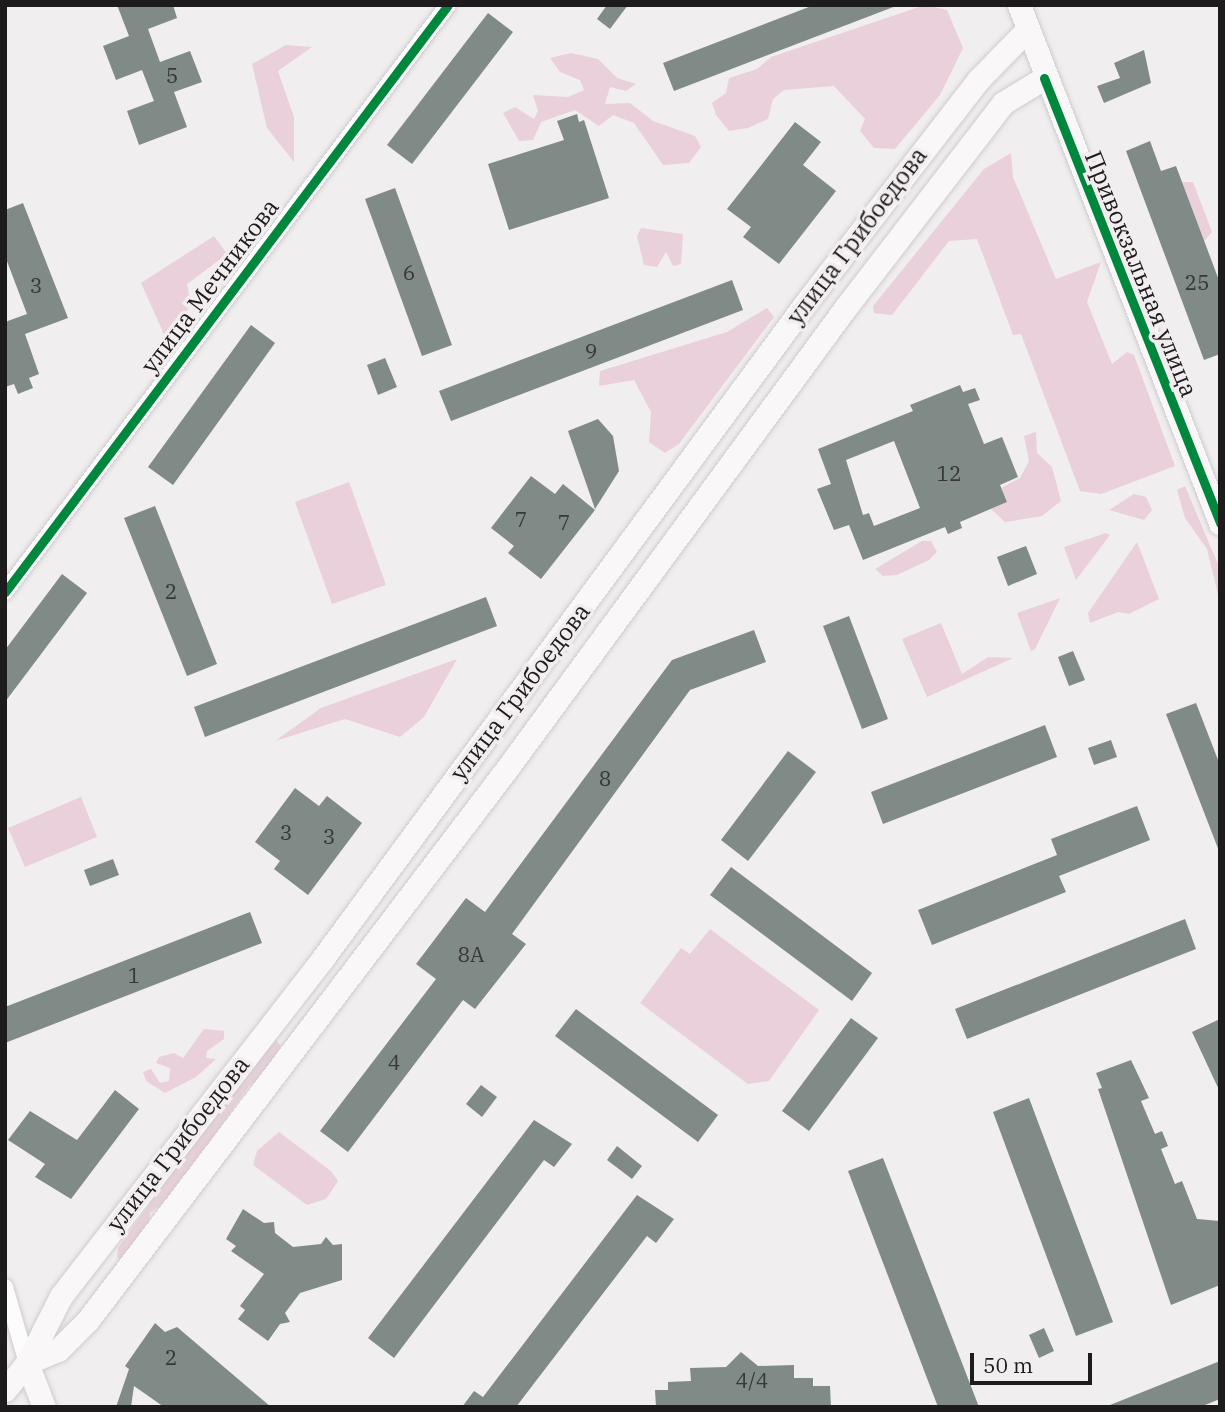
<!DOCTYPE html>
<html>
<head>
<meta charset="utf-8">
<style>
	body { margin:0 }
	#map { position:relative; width:1225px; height:1412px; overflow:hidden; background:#f1eeef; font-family:"IBM Plex Serif",serif }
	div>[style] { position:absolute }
	.green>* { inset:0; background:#e9d0db }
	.building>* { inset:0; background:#808a86 }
	.roads { filter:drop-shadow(0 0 2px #cfcccd) drop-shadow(0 0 2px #cfcccd) }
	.street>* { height:16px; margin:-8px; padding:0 8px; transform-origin:8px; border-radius:8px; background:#fdfcfd }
	.secondary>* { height:23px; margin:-11.5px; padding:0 11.5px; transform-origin:11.5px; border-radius:11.5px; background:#faf7f8 }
	.cycleway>* { height:9px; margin:-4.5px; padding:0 4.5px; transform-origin:4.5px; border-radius:4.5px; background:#00873e }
	span { translate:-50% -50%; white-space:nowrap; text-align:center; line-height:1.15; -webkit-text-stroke:7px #f2edef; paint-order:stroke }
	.number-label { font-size:21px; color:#363736 }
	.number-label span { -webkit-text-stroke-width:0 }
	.street-label { font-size:24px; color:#1d1b1c }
	.frame { position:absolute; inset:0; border:7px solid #1d1b1c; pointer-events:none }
	.scale { position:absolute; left:970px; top:1353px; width:122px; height:32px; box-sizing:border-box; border:4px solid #1d1b1c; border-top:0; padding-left:9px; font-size:21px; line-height:24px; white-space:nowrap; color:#1d1b1c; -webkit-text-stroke:5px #f2edef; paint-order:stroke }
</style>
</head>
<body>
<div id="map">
	<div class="green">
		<div style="clip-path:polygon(925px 5px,947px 10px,963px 48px,940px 95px,895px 149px,874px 148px,860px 131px,865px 119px,834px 86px,784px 90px,773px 99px,768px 119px,748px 128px,729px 131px,716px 115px,712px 103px,726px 93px,729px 78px,757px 69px,771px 57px)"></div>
		<div style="clip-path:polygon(286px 45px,312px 47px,278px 71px,294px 117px,294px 162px,267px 128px,252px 64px)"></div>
		<div style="clip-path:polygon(571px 53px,598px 59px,617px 78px,636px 84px,626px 91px,610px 87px,605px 104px,630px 103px,653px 121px,695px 136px,701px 147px,689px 163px,663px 165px,634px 123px,613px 115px,599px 126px,575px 110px,541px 122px,533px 140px,519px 141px,503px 113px,515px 107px,534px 119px,538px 111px,533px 95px,568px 97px,584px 90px,580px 80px,560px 72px,550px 58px)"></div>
		<div style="clip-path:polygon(1011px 153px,1013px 177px,1056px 279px,1101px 262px,1087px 302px,1112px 364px,1127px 352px,1134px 355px,1175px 466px,1101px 494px,1080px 491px,1021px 334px,1013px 335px,977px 239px,949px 241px,892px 315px,874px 313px,873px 306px,984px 169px)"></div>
		<div style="clip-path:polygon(1182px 182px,1193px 182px,1212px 232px,1204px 241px)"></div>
		<div style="clip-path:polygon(641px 228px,683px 234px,681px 264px,673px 266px,666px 252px,657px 267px,644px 265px,637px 236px)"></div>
		<div style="clip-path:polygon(214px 236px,227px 254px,187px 284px,191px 305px,167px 341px,141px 283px)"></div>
		<div style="clip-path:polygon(767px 308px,774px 317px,679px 444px,665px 453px,649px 442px,651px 412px,634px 380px,599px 386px,600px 371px,727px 332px)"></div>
		<div style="clip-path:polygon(1036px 432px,1037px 453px,1052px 467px,1061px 501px,1042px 516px,1005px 522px,991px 509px,1007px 502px,1001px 488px,1020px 478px,1029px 461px,1024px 436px)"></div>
		<div style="clip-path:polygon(349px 482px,386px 585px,332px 604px,295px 502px)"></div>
		<div style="clip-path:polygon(1185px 486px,1220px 569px,1220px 603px,1207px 549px,1185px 518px,1177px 490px)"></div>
		<div style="clip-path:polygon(1134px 494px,1146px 497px,1152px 510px,1144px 520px,1109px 510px)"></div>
		<div style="clip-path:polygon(1106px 533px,1110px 535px,1076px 580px,1064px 547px)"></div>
		<div style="clip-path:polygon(922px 541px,931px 541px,937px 552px,929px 560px,897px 575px,883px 576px,875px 569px)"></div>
		<div style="clip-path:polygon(1137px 542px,1159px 599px,1129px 614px,1118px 612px,1090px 623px,1088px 613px)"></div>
		<div style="clip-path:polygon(1060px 598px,1035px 649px,1031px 651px,1017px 613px)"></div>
		<div style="clip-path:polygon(941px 623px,962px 674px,988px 657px,1013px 658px,927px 697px,902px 639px)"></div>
		<div style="clip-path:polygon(457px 659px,424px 717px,400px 737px,345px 719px,275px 741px,321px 708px)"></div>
		<div style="clip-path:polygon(81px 797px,97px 837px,25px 867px,8px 828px)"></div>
		<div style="clip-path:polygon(710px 929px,819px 1010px,769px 1081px,748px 1084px,640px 1003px,681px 948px,690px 954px)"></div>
		<div style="clip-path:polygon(204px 1029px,224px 1031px,224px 1039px,207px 1051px,206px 1058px,216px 1059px,196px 1077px,165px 1093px,146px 1081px,143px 1072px,151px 1069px,160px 1083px,169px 1081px,170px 1068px,156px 1063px,159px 1057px,174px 1053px,183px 1058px)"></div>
		<div style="clip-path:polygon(276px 1040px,281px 1046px,261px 1078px,249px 1086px,170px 1198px,150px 1213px,149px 1232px,122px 1260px,117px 1258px,118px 1248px,245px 1071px)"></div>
		<div style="clip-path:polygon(279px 1132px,331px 1171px,338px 1181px,326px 1199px,307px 1205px,253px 1165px,257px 1151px)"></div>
	</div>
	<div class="building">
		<div style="clip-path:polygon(117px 5px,173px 5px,177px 18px,148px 29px,160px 62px,190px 51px,202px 82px,174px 92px,187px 127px,139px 145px,127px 111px,154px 101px,142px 70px,116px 80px,103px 46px,129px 36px)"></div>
		<div style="clip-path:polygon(607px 5px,628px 5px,610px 29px,597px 19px)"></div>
		<div style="clip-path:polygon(814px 5px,896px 6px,674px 91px,663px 63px)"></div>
		<div style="clip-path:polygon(488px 13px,513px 32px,412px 164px,387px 145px)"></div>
		<div style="clip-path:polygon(1144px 50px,1151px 83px,1104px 103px,1097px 86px,1120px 78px,1114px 63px)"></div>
		<div style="clip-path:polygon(577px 114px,579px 122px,584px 120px,609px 198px,509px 230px,488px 164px,564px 140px,557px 121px)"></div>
		<div style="clip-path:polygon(795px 122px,821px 142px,803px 165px,836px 191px,779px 264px,743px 237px,751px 227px,727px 209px)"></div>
		<div style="clip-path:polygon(1150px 141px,1161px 171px,1176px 166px,1220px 283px,1220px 354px,1204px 360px,1126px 151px)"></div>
		<div style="clip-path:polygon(395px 188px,452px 345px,422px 356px,365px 199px)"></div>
		<div style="clip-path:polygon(23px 203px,68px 318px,25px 334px,39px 374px,29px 378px,33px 388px,18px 394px,14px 384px,5px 387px,5px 322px,27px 314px,5px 256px,5px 210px)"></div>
		<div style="clip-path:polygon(732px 280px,743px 310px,451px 421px,439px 391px)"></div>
		<div style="clip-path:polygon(251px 325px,275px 343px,173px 485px,148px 467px)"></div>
		<div style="clip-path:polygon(385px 358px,397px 387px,378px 395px,367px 365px)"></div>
		<div style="clip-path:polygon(evenodd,960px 385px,963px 392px,975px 388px,980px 400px,968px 404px,984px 444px,1002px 437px,1018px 477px,1000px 485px,1007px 502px,960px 522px,962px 528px,948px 534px,945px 527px,863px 560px,849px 525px,834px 530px,817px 489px,831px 484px,818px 449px,913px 411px,910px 405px,960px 385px,894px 441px,920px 508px,874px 526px,869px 513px,863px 515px,846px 460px,894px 441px)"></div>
		<div style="clip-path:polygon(598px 419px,613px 436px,619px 471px,595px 509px,568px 431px)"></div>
		<div style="clip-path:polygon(531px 476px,555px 494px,563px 484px,595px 510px,541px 579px,508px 553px,514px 546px,491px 528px)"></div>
		<div style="clip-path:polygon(155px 506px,217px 664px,187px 676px,124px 518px)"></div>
		<div style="clip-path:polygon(1026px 546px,1037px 574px,1008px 586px,997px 557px)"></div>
		<div style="clip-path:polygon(62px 574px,87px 593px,5px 702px,5px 650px)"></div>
		<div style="clip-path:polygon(486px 597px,497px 626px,205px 737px,194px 707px)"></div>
		<div style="clip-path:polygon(849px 616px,888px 719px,862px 729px,823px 626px)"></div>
		<div style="clip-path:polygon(754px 630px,766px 662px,690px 690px,512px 934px,526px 944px,475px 1009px,463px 1000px,348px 1152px,320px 1131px,436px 979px,416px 964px,466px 898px,485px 912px,672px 660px)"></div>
		<div style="clip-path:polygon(1073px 651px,1085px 680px,1069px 686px,1058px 657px)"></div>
		<div style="clip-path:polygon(1196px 703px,1220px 765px,1219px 851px,1166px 714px)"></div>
		<div style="clip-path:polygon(1045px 725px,1057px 757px,883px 824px,871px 792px)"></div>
		<div style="clip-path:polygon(1111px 740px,1117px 757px,1094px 765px,1088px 748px)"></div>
		<div style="clip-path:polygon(788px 751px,816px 772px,748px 861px,721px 840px)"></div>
		<div style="clip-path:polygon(295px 788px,319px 806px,327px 796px,362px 823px,308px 895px,274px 869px,280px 861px,255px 842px)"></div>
		<div style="clip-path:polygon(1137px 806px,1150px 840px,1059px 876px,1066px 892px,932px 945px,918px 910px,1057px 855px,1051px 839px)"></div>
		<div style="clip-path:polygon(113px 859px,119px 875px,90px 886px,84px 870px)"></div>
		<div style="clip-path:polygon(731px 867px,872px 973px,852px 1001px,710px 895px)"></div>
		<div style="clip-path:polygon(250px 912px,262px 943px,5px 1043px,5px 1007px)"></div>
		<div style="clip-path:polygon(1185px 919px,1196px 949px,967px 1039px,955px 1009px)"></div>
		<div style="clip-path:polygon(576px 1009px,718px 1115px,698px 1142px,555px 1036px)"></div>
		<div style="clip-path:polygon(851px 1018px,878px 1038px,809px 1131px,782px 1111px)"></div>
		<div style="clip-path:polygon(1220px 1019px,1220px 1092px,1192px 1032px)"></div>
		<div style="clip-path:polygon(1131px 1060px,1149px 1098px,1141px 1101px,1155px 1134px,1162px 1131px,1168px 1146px,1161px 1149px,1175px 1184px,1182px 1181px,1197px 1219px,1220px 1221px,1220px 1285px,1171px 1305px,1098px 1089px,1102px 1088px,1096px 1073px)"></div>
		<div style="clip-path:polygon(481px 1085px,497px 1097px,482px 1117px,466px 1104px)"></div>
		<div style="clip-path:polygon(115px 1090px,139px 1109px,71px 1199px,35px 1177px,45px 1164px,8px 1140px,30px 1111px,77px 1140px)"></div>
		<div style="clip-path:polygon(1029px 1098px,1113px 1322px,1076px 1336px,993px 1112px)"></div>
		<div style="clip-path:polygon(534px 1120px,572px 1144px,554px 1167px,544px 1160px,394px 1358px,368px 1338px)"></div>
		<div style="clip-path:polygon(617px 1146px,642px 1166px,632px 1179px,607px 1160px)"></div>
		<div style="clip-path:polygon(883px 1158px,979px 1407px,938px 1407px,848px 1171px)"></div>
		<div style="clip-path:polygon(637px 1195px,674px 1219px,656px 1243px,647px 1236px,516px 1407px,462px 1407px,474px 1391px,483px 1397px)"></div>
		<div style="clip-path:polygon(243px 1209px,264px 1223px,274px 1222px,275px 1233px,293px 1247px,321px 1244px,326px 1237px,333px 1245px,342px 1244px,342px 1280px,300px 1293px,285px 1313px,290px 1322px,280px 1324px,268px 1341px,238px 1319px,245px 1310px,240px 1306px,264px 1274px,231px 1251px,236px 1246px,226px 1239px)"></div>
		<div style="clip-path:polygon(155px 1323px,165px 1332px,177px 1327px,271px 1407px,164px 1407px,134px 1386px,131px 1407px,116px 1407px,129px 1369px,125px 1366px)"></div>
		<div style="clip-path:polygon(1044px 1328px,1054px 1351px,1039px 1358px,1029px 1335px)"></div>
		<div style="clip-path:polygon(741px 1352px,758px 1366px,794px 1365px,794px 1378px,813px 1378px,813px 1386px,830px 1386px,831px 1407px,656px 1407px,655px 1390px,668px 1390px,668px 1382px,691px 1381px,690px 1368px,726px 1367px)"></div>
		<div style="clip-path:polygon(1220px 1361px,1220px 1399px,1200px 1407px,1105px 1407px)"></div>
	</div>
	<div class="roads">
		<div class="street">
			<div style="left:5px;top:592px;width:735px;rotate:-52.96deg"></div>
			<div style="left:5px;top:1287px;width:79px;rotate:73.9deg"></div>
		</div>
		<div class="secondary">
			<div style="left:1019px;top:5px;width:556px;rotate:68.79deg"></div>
			<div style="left:27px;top:1363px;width:34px;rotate:-23deg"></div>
			<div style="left:58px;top:1350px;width:42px;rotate:-45deg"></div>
			<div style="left:88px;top:1320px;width:691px;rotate:-52.77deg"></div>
			<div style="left:506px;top:770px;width:574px;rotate:-53.71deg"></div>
			<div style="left:846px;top:307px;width:257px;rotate:-52.4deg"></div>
			<div style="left:1003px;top:103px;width:48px;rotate:-31.4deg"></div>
			<div style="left:27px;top:1363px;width:47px;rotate:68.9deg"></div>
			<div style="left:5px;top:1390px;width:35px;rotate:-51deg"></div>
			<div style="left:27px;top:1363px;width:75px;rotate:-63.1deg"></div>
			<div style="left:61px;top:1296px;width:428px;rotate:-52.2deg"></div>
			<div style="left:323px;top:958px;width:812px;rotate:-53.61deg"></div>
			<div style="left:805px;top:304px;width:283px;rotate:-52.3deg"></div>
			<div style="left:978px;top:80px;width:70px;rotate:-45.6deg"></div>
		</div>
	</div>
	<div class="cycleway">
		<div style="left:1044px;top:78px;width:479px;rotate:68.4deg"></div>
		<div style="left:5px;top:592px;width:735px;rotate:-52.96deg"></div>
	</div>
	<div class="number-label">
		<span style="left:172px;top:75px">5</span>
		<span style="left:409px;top:272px">6</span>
		<span style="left:1197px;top:282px">25</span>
		<span style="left:36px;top:285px">3</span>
		<span style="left:591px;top:351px">9</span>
		<span style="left:949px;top:473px">12</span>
		<span style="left:521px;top:519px">7</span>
		<span style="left:564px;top:522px">7</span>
		<span style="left:171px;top:591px">2</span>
		<span style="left:605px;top:778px">8</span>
		<span style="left:286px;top:832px">3</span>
		<span style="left:329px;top:836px">3</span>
		<span style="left:471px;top:954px">8А</span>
		<span style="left:134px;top:975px">1</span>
		<span style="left:394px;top:1062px">4</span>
		<span style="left:171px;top:1357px">2</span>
		<span style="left:752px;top:1380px">4/4</span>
	</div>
	<div class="street-label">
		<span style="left:857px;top:236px;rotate:-53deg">улица Грибоедова</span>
		<span style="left:1141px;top:274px;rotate:68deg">Привокзальная улица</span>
		<span style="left:210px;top:286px;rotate:-53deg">улица Мечникова</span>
		<span style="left:520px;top:692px;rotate:-53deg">улица Грибоедова</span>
		<span style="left:178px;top:1144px;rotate:-52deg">улица Грибоедова</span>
	</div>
	<div class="frame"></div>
	<div class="scale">50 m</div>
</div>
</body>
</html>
